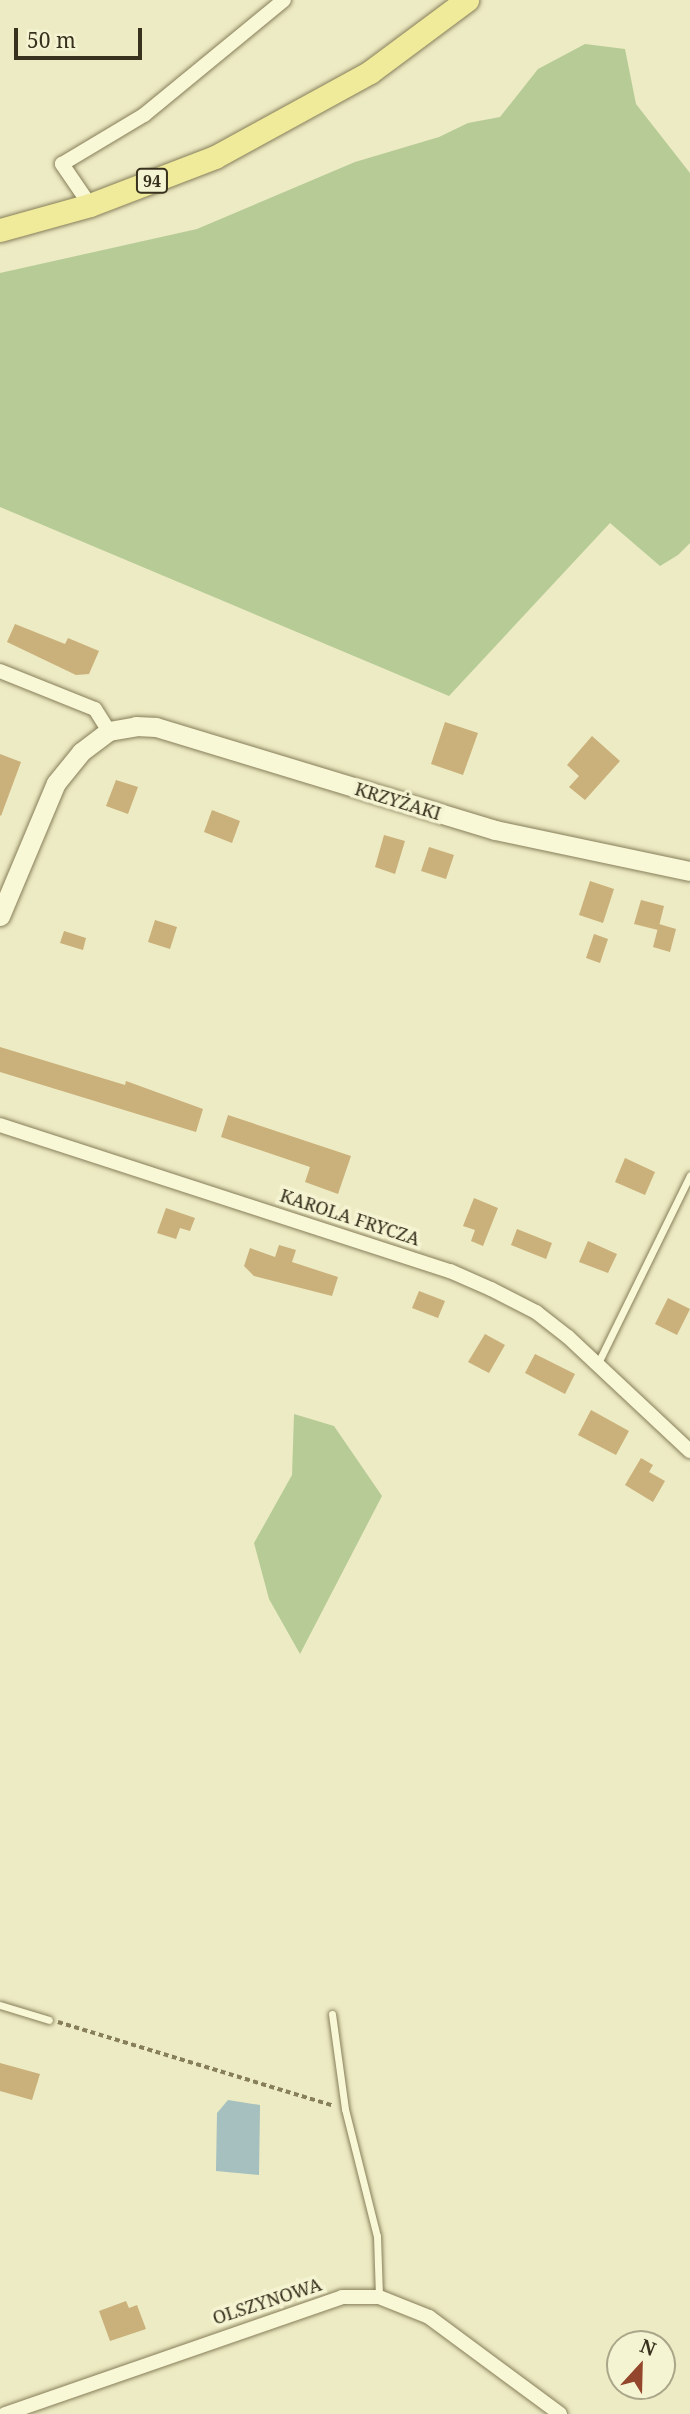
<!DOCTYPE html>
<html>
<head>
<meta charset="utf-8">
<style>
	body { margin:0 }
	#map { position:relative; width:690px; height:2414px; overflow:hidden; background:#edebc3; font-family:"Noto Serif",serif }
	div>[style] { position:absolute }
	.green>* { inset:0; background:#b7cb97 }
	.water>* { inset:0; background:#a5c0bf }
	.building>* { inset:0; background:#cab07a }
	.path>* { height:3.5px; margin-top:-1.75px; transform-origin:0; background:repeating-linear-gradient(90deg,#877e5a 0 5px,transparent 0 8.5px) }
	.roads { filter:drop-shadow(0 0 2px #877e5a) drop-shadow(0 0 2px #877e5a) }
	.lane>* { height:7px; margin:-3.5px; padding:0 3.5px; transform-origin:3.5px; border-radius:3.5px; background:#f8f7d6 }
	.street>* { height:14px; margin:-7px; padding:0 7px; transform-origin:7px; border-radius:7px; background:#f8f7d6 }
	.secondary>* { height:19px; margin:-9.5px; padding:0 9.5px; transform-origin:9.5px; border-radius:9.5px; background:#f8f7d6 }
	.primary>* { height:23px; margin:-11.5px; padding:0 11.5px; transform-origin:11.5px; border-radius:11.5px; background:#efeb9b }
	span { translate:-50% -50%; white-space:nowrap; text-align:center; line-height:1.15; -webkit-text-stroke:7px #f5f4d2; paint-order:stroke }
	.shield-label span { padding:2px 5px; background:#f5f4d2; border:2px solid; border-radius:5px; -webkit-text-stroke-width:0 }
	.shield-label { font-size:16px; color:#37311e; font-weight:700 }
	.street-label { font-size:18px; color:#37311e }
	.north { position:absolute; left:606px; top:2330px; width:70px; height:70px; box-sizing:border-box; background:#f5f4d2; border:2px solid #a9a68a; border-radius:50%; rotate:22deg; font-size:19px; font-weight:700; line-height:28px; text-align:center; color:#37311e }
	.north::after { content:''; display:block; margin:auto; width:24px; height:32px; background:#94462c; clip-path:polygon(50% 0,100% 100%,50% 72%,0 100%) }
	.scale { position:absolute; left:14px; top:28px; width:128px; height:32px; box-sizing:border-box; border:4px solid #37311e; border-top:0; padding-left:9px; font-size:21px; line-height:24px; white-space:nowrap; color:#37311e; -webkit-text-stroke:5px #f5f4d2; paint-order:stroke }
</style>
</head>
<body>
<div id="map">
	<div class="green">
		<div style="clip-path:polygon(585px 44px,625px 49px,636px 104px,690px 173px,690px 543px,678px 555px,660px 566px,610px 523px,449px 696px,0 507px,0 273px,197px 229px,355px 162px,439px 137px,468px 123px,500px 117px,538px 69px)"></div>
		<div style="clip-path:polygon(294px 1414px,334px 1426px,382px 1496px,300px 1654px,269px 1599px,254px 1543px,292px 1475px)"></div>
	</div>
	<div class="water">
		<div style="clip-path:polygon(228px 2100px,260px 2105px,259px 2175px,216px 2171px,217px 2113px)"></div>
	</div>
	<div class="building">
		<div style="clip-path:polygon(15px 624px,65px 644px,68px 638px,99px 651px,89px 674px,76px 675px,7px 642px)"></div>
		<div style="clip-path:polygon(445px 722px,478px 733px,463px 775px,431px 764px)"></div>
		<div style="clip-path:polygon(592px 736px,620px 761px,585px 800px,569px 787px,579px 776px,567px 765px)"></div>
		<div style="clip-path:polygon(0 754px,21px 762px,1px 816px,0 815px)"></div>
		<div style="clip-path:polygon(116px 780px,138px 787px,128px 814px,106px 806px)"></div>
		<div style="clip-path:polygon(212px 810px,240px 821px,232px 843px,204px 832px)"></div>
		<div style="clip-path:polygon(384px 835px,405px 841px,395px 874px,375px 867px)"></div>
		<div style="clip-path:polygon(429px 847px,454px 855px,446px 879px,421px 871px)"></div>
		<div style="clip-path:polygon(590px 881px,614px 889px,603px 923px,579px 915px)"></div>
		<div style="clip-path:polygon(641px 900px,664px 906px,658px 930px,634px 924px)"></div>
		<div style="clip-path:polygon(155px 920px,177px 927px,170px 949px,148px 942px)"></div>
		<div style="clip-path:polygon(659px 924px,676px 929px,670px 952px,653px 947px)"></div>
		<div style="clip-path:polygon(64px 931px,86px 938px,83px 950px,60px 943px)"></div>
		<div style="clip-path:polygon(594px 934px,608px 939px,600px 963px,586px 958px)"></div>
		<div style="clip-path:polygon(0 1047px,125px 1085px,126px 1081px,203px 1109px,196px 1132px,0 1072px)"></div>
		<div style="clip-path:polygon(228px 1115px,351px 1156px,338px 1194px,305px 1182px,310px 1167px,221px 1137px)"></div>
		<div style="clip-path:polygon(625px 1158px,655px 1172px,645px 1195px,615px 1182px)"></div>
		<div style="clip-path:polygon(474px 1198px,498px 1208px,483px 1246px,471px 1241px,475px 1230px,463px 1226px)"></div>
		<div style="clip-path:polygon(166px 1208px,195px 1218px,190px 1231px,180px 1228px,176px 1239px,157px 1233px)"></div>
		<div style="clip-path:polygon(517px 1229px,552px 1243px,546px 1259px,511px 1245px)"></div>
		<div style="clip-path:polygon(588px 1241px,617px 1254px,608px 1273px,579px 1262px)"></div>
		<div style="clip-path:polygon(279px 1245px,296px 1250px,292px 1262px,338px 1277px,332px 1296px,254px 1276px,244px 1266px,250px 1248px,275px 1257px)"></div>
		<div style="clip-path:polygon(419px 1291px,445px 1301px,438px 1318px,412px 1308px)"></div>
		<div style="clip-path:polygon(668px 1298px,690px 1309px,677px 1335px,655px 1324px)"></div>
		<div style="clip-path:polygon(485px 1334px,505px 1345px,489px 1373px,468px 1362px)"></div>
		<div style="clip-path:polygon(535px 1354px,575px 1374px,565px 1394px,525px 1373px)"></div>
		<div style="clip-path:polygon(591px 1410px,629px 1431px,616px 1455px,578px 1435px)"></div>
		<div style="clip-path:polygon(641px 1458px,653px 1465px,649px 1472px,665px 1481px,653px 1502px,625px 1485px)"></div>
		<div style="clip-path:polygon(0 2063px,40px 2074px,32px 2100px,0 2091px)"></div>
		<div style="clip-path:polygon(126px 2301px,129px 2308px,137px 2305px,146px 2329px,110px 2341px,99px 2311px)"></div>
	</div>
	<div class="path">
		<div style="left:58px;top:2022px;width:286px;rotate:16.9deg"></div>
	</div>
	<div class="roads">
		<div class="lane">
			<div style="left:598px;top:1363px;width:209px;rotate:-63.9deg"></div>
			<div style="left:0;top:2005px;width:51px;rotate:17deg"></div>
			<div style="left:332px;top:2014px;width:96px;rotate:82.2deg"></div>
			<div style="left:345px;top:2109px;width:131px;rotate:75.9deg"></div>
			<div style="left:377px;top:2236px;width:60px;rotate:88.1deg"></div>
		</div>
		<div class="street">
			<div style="left:90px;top:205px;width:50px;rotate:-124.3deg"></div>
			<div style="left:62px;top:164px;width:96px;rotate:-30.9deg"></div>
			<div style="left:144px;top:115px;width:181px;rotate:-39.4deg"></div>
			<div style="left:0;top:671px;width:102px;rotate:21.8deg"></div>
			<div style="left:95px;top:709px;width:26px;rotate:58deg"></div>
			<div style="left:0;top:1125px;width:473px;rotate:18deg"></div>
			<div style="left:450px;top:1271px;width:45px;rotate:23.7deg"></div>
			<div style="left:491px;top:1289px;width:51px;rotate:27.1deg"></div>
			<div style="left:536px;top:1312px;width:41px;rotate:38deg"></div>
			<div style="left:568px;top:1337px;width:167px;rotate:43.1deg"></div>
			<div style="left:5px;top:2414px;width:357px;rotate:-19.1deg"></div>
			<div style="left:342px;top:2297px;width:37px"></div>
			<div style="left:379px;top:2297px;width:54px;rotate:21.8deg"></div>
			<div style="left:429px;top:2317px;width:163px;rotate:36.5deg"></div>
		</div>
		<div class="secondary">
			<div style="left:0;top:916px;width:144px;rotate:-67.2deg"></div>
			<div style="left:56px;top:783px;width:40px;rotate:-51deg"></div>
			<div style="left:81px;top:752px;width:35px;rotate:-37deg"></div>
			<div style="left:109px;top:731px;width:27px;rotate:-10deg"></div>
			<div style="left:136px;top:726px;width:20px;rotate:3deg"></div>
			<div style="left:156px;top:727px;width:354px;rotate:16.9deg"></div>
			<div style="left:495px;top:830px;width:199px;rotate:11.9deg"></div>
		</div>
		<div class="primary">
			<div style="left:0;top:230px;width:93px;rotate:-15.5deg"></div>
			<div style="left:90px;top:205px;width:134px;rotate:-21deg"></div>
			<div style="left:215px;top:157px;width:177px;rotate:-28.7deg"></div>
			<div style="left:370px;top:72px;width:121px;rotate:-36.6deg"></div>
		</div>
	</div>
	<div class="shield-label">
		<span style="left:152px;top:181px">94</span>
	</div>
	<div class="street-label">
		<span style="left:398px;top:801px;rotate:17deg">KRZYŻAKI</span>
		<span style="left:350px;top:1217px;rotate:18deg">KAROLA FRYCZA</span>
		<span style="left:267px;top:2301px;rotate:-18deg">OLSZYNOWA</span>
	</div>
	<div class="north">N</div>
	<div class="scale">50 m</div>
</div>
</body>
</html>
